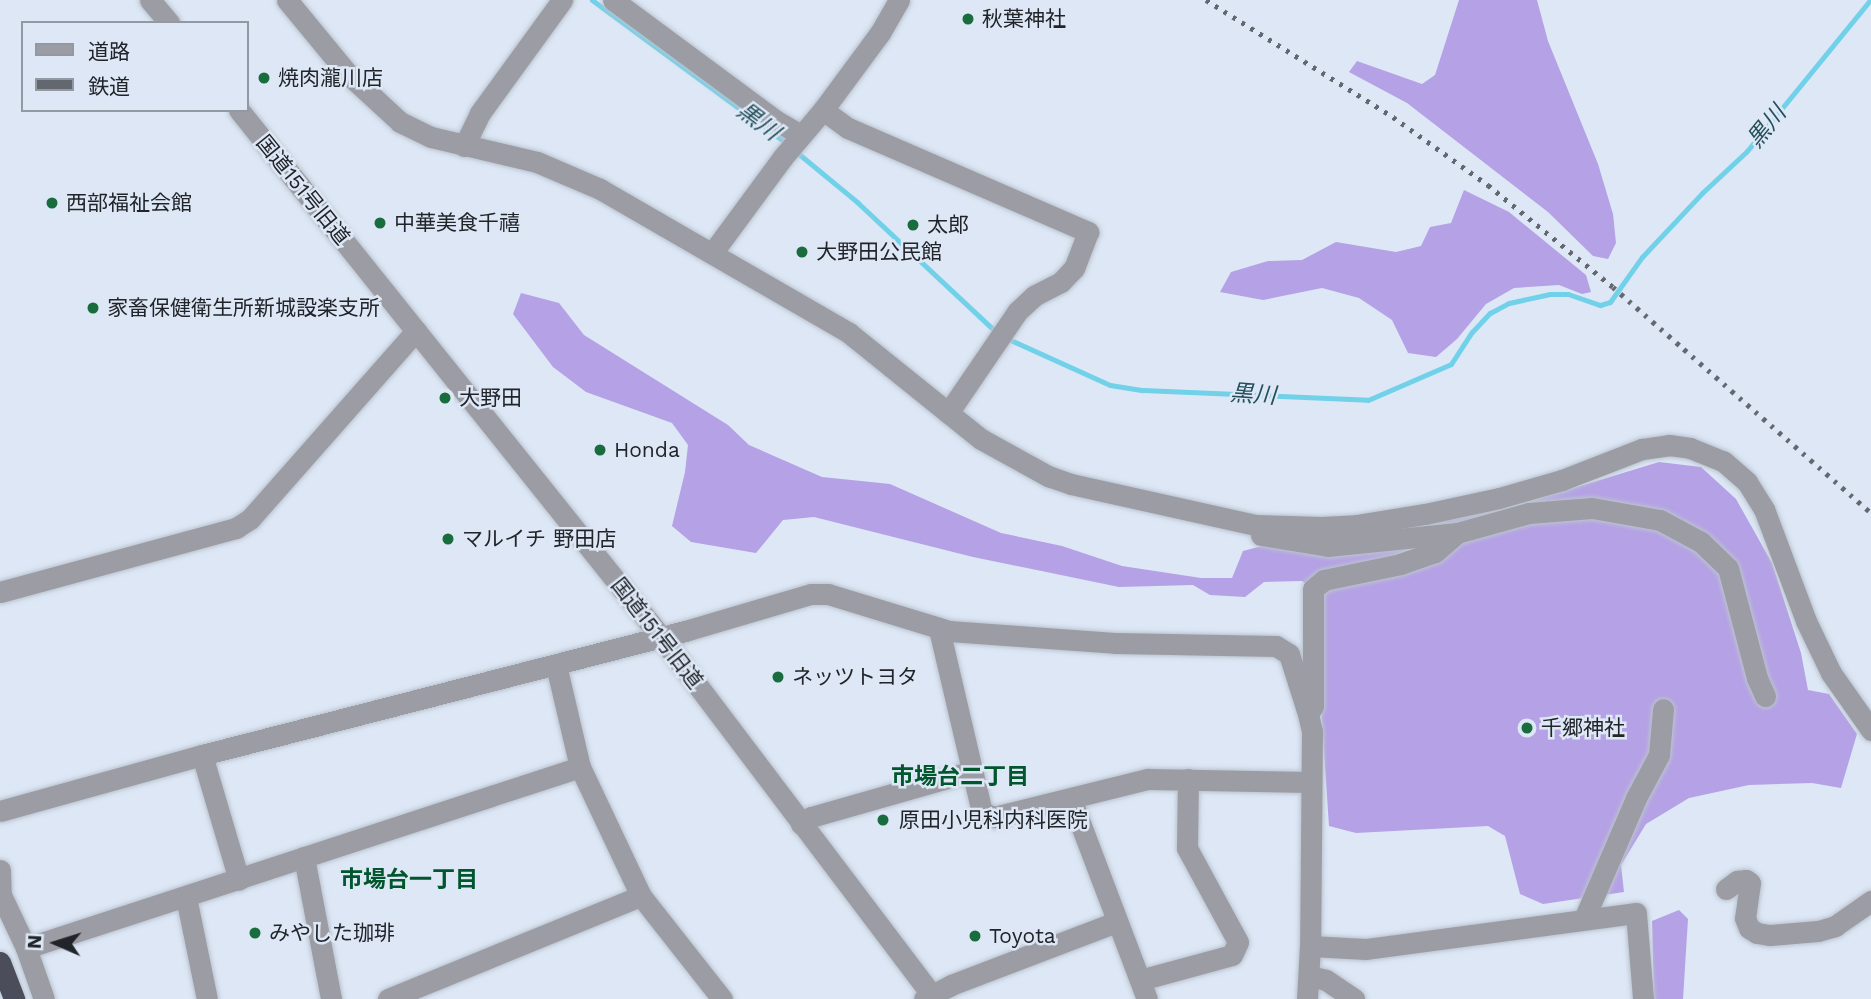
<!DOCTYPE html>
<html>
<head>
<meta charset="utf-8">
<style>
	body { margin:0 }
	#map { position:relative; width:1871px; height:999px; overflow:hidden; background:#dde7f5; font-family:"Work Sans","Noto Sans JP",sans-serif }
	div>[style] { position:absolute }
	.forest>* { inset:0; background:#b5a1e5 }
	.stream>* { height:5px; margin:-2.5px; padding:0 2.5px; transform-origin:2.5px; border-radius:2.5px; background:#70d1e9 }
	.roads { filter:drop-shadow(0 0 2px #bbc4d0) drop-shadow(0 0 2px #bbc4d0) }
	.minor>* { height:21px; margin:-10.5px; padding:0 10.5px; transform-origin:10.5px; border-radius:10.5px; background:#9c9da4 }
	.highway>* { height:21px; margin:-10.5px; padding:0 10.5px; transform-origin:10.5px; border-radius:10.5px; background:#4b4d5a }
	.rail>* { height:5px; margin-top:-2.5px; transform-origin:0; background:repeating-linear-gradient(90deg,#636870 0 3.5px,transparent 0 10.5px) }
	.dots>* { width:19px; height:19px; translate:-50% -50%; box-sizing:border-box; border:4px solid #dde7f5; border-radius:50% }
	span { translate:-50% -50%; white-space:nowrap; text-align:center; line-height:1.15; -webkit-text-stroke:5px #dde7f5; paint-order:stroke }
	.poi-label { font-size:21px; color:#212429 }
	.left { translate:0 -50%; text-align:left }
	.street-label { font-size:21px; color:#212429 }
	.water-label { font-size:23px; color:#24505a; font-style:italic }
	.neighbourhood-label { font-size:23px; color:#02562d; font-weight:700 }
	.legend { position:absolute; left:21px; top:21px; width:228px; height:91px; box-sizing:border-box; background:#dde7f5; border:2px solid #9299a3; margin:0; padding:9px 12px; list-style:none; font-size:21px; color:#212429 }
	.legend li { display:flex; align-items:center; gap:14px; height:35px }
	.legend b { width:35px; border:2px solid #9299a3 }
	.north { position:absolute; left:21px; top:908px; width:70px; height:70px; -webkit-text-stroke:5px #dde7f5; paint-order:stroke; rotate:273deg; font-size:19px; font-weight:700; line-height:28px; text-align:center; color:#212429 }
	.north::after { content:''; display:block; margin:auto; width:24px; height:32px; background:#212429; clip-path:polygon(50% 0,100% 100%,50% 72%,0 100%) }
</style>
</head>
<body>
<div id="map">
	<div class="forest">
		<div style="clip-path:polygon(1459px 0,1537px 0,1548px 41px,1598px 164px,1613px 214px,1616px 243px,1608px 259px,1593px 256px,1548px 212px,1407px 103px,1349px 72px,1357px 61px,1422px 84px,1435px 75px)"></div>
		<div style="clip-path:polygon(1464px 190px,1509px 212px,1586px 275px,1591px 292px,1582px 294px,1559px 285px,1514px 288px,1486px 304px,1457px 339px,1436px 357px,1408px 353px,1392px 320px,1359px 298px,1322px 288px,1263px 300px,1220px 292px,1231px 272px,1268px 261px,1302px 260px,1336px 242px,1396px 252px,1421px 246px,1430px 227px,1451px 223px)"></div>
		<div style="clip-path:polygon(521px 293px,559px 303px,584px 335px,728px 425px,749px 445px,822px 477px,890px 484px,1001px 533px,1062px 546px,1122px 566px,1201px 578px,1232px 578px,1243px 551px,1262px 546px,1297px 550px,1340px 533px,1461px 518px,1531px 501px,1659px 462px,1701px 467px,1736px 499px,1772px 563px,1801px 653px,1808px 690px,1829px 694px,1857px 734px,1841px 788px,1812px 783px,1749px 785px,1689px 798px,1646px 824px,1621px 865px,1624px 892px,1543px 904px,1520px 894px,1505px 836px,1488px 826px,1356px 833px,1329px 826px,1321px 707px,1324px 675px,1320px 595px,1302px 581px,1264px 582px,1245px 597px,1210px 595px,1193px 585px,1119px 587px,973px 557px,814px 517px,783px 520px,756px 553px,691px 542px,672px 526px,685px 472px,688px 445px,672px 423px,586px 392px,553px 367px,513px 314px)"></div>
		<div style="clip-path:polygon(1679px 910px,1688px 919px,1683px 999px,1654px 999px,1652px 921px)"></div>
	</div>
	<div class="stream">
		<div style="left:592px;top:0;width:242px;rotate:36.4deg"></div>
		<div style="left:794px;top:150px;width:82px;rotate:39.5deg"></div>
		<div style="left:857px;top:202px;width:192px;rotate:43.1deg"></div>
		<div style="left:1006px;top:338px;width:114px;rotate:24.3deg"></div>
		<div style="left:1110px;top:385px;width:33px;rotate:9deg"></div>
		<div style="left:1143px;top:390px;width:225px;rotate:2.5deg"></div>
		<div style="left:1368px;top:400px;width:90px;rotate:-23.4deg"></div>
		<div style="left:1451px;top:364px;width:38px;rotate:-57deg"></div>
		<div style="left:1472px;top:332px;width:26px;rotate:-47deg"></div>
		<div style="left:1490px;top:313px;width:21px;rotate:-28deg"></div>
		<div style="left:1509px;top:303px;width:42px;rotate:-12.4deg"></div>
		<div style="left:1550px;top:294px;width:18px"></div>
		<div style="left:1568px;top:294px;width:34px;rotate:19deg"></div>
		<div style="left:1600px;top:305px;width:10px;rotate:-17deg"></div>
		<div style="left:1610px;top:302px;width:55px;rotate:-54.6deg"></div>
		<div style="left:1642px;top:257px;width:88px;rotate:-46.8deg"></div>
		<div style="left:1702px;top:193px;width:62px;rotate:-43deg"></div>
		<div style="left:1747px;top:151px;width:195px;rotate:-50.8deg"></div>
	</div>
	<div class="roads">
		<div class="minor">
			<div style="left:150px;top:0;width:30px;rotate:50deg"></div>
			<div style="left:287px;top:0;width:96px;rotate:50.5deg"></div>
			<div style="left:348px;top:74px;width:71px;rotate:42.7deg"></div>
			<div style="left:400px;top:122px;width:34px;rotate:26deg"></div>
			<div style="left:431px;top:137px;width:109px;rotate:13.3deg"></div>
			<div style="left:537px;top:162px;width:69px;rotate:23.2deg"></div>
			<div style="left:600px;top:189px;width:288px;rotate:30deg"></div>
			<div style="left:849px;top:333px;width:169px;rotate:38.8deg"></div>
			<div style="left:981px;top:439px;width:77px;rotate:28.9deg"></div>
			<div style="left:1048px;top:476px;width:24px;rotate:19deg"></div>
			<div style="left:1071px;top:484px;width:189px;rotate:12.5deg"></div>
			<div style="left:1256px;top:525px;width:65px;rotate:1.8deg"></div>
			<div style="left:1321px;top:527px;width:35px;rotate:-3deg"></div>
			<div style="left:1356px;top:525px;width:70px;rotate:-9.1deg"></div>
			<div style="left:1425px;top:514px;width:76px;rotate:-12.2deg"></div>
			<div style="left:1499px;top:498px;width:66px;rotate:-15.9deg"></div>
			<div style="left:1562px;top:480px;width:86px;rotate:-21.2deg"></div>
			<div style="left:1642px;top:449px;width:27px;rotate:-8deg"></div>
			<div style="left:1669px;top:445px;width:21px;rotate:8deg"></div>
			<div style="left:1690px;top:448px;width:35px;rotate:22deg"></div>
			<div style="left:1723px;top:461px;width:32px;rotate:41deg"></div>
			<div style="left:1747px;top:482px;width:32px;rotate:58deg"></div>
			<div style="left:1764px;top:509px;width:120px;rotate:69.4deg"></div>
			<div style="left:1806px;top:621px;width:58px;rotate:64.3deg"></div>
			<div style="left:1831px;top:673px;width:70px;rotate:54.9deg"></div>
			<div style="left:613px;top:0;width:202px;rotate:36.5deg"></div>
			<div style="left:775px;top:120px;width:30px;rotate:30deg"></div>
			<div style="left:239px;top:110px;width:675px;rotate:51.31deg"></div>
			<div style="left:661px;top:637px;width:454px;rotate:52.9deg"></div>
			<div style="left:823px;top:110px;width:31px;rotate:36deg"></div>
			<div style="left:848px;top:128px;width:262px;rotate:23.4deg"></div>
			<div style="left:1088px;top:232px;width:39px;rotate:111deg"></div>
			<div style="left:1074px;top:268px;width:19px;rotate:133deg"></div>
			<div style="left:1061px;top:282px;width:30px;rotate:153deg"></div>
			<div style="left:1034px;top:296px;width:23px;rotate:137deg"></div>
			<div style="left:1017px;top:312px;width:122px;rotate:124.3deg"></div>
			<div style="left:464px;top:146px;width:37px;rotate:-64deg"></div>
			<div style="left:480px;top:113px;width:140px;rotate:-54deg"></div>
			<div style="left:713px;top:252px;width:118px;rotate:-53.6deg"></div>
			<div style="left:783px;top:157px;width:62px;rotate:-49.6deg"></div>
			<div style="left:823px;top:110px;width:96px;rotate:-53.5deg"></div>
			<div style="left:880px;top:33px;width:38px;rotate:-60deg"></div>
			<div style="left:1457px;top:533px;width:75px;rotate:-15.5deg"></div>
			<div style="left:1529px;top:513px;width:63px;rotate:-4.5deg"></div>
			<div style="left:1592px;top:508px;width:69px;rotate:10deg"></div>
			<div style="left:1660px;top:520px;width:47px;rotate:28.2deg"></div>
			<div style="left:1701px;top:542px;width:37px;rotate:44deg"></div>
			<div style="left:1728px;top:568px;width:114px;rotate:75.2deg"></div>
			<div style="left:1757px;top:678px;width:20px;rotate:66deg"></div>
			<div style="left:1261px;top:535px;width:68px;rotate:9.3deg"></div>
			<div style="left:1328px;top:546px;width:130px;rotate:-5.8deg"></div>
			<div style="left:1457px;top:533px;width:29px;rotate:139deg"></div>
			<div style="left:1435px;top:552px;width:36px;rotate:161deg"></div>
			<div style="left:1401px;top:564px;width:79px;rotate:168.3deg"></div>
			<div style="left:1324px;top:580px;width:14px;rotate:141deg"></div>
			<div style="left:1313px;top:589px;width:117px;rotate:90deg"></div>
			<div style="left:1313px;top:706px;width:9px;rotate:122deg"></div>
			<div style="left:1308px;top:714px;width:17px;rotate:77deg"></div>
			<div style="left:1312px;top:731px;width:215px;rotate:90.5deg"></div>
			<div style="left:0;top:592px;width:245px;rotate:-15.2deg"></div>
			<div style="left:236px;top:528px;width:17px;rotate:-33deg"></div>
			<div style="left:250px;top:519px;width:251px;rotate:-48.6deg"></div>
			<div style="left:939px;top:629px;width:188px;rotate:76.8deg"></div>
			<div style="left:982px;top:812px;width:13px;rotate:23deg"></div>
			<div style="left:994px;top:817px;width:159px;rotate:-13.9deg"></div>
			<div style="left:1148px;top:779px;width:163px;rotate:1.1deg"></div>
			<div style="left:556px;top:665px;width:105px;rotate:76.8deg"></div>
			<div style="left:580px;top:767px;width:143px;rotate:64.7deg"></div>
			<div style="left:641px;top:896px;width:131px;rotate:51.8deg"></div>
			<div style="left:202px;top:755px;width:130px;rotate:73.5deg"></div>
			<div style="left:1071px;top:799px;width:214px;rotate:69.2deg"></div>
			<div style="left:0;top:811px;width:210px;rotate:-15.5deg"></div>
			<div style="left:202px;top:755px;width:499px;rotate:-14.4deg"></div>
			<div style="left:685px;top:631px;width:131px;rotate:-16.4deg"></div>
			<div style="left:811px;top:594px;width:17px"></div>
			<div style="left:828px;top:594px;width:127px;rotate:17deg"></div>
			<div style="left:949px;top:631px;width:166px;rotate:4.1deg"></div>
			<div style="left:1115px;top:643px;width:161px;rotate:1.1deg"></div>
			<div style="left:1276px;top:646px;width:15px;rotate:32deg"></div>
			<div style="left:1289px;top:654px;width:63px;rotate:72.4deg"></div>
			<div style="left:801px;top:824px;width:12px;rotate:-35deg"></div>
			<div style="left:811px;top:817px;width:167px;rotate:-15.9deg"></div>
			<div style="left:304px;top:857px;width:145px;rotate:79.2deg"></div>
			<div style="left:0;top:870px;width:25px;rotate:88deg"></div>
			<div style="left:1px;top:895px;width:59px;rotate:64.7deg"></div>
			<div style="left:26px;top:948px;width:54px;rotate:70.6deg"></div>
			<div style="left:1726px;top:889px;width:14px;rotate:-36deg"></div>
			<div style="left:1737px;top:881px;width:9px;rotate:-6deg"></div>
			<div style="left:1746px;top:880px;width:5px;rotate:37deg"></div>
			<div style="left:1750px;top:883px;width:35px;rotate:98deg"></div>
			<div style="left:1745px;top:918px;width:11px;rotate:68deg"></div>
			<div style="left:1749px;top:928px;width:9px;rotate:32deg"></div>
			<div style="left:1757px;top:933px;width:13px;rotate:9deg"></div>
			<div style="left:1770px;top:935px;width:48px;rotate:-4.8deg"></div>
			<div style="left:1818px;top:931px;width:18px;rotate:-16deg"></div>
			<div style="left:1835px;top:926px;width:44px;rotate:-34.8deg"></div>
			<div style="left:186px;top:897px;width:104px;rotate:78.4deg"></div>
			<div style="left:1584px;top:919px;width:132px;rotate:-66.7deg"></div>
			<div style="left:1636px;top:798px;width:49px;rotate:-61.9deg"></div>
			<div style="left:1659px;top:755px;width:46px;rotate:-85deg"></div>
			<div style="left:26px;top:948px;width:583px;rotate:-18.09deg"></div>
			<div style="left:1309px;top:976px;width:17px;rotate:13deg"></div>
			<div style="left:1326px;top:980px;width:34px;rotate:34deg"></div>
			<div style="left:1140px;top:980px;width:95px;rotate:-15.2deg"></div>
			<div style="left:1232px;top:955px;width:14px;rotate:-65deg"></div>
			<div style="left:1238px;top:942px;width:107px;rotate:-118.5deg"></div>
			<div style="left:1187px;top:848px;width:69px;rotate:-89.2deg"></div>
			<div style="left:388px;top:999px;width:273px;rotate:-22.2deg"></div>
			<div style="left:924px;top:999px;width:30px;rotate:-27deg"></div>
			<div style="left:951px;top:985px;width:177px;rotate:-20.9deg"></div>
			<div style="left:1307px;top:999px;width:53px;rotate:-86.8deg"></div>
			<div style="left:1310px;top:946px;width:56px;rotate:3.1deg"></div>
			<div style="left:1366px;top:949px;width:272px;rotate:-7.6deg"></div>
			<div style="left:1636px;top:913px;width:86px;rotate:85.3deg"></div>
		</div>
		<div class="highway">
			<div style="left:0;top:962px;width:40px;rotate:69deg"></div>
		</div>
	</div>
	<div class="rail">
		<div style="left:1206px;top:0;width:221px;rotate:32deg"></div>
		<div style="left:1393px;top:117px;width:117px;rotate:35.6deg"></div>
		<div style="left:1488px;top:185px;width:161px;rotate:39.2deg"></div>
		<div style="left:1613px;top:287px;width:343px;rotate:41.2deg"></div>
	</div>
	<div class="dots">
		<div style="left:968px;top:19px;background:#196c3e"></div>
		<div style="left:264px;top:78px;background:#196c3e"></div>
		<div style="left:52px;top:203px;background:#196c3e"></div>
		<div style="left:380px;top:223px;background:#196c3e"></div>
		<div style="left:913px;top:225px;background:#196c3e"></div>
		<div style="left:802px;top:252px;background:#196c3e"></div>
		<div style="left:93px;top:308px;background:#196c3e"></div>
		<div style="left:445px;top:398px;background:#196c3e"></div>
		<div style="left:600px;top:450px;background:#196c3e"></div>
		<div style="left:448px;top:539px;background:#196c3e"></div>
		<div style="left:778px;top:677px;background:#196c3e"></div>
		<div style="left:1527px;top:728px;background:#196c3e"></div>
		<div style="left:883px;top:820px;background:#196c3e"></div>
		<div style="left:255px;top:933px;background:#196c3e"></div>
		<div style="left:975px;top:936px;background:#196c3e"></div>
	</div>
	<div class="poi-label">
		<span class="left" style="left:982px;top:19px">秋葉神社</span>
		<span class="left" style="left:278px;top:78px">焼肉瀧川店</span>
		<span class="left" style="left:66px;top:203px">西部福祉会館</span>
		<span class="left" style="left:394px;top:223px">中華美食千禧</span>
		<span class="left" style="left:927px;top:225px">太郎</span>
		<span class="left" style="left:816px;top:252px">大野田公民館</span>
		<span class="left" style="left:107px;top:308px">家畜保健衛生所新城設楽支所</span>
		<span class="left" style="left:459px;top:398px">大野田</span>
		<span class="left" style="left:614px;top:450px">Honda</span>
		<span class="left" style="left:462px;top:539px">マルイチ 野田店</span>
		<span class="left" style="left:792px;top:677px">ネッツトヨタ</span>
		<span class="left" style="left:1541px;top:728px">千郷神社</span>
		<span class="left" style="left:899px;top:820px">原田小児科内科医院</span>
		<span class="left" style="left:269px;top:933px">みやした珈琲</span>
		<span class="left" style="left:989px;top:936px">Toyota</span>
	</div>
	<div class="street-label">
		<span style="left:303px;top:190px;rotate:51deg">国道151号旧道</span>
		<span style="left:657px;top:633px;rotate:52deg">国道151号旧道</span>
	</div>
	<div class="water-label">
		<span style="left:758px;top:122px;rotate:37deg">黒川</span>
		<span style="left:1767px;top:127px;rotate:-51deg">黒川</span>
		<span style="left:1253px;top:395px;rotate:4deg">黒川</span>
	</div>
	<div class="neighbourhood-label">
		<span style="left:960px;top:777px">市場台二丁目</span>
		<span style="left:409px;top:880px">市場台一丁目</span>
	</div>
	<ul class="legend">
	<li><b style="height:9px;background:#9c9da4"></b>道路</li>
	<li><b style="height:9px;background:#636870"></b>鉄道</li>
	</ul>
	<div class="north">N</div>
</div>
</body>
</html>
